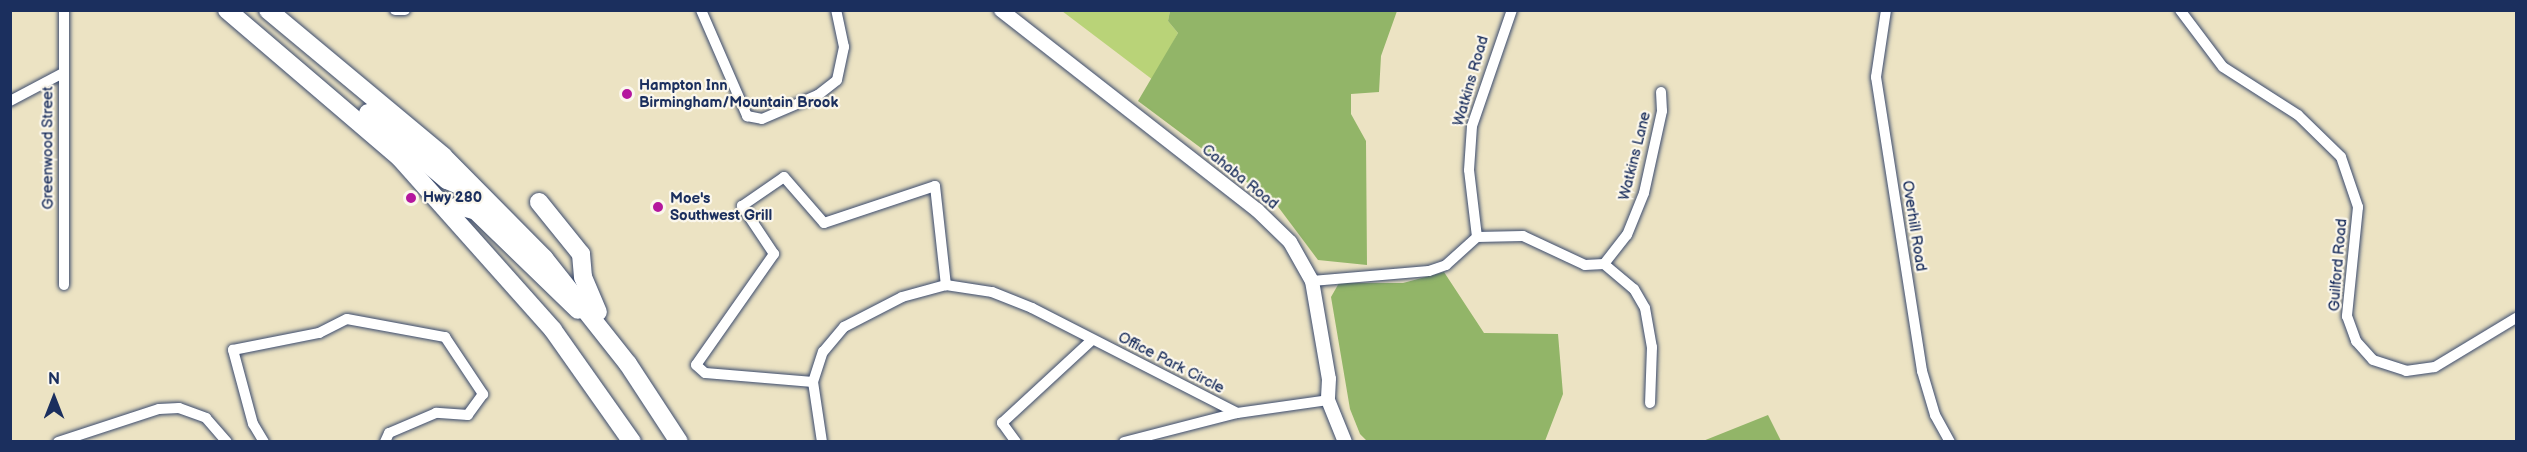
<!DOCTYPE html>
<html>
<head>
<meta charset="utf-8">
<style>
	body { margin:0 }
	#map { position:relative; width:2527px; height:452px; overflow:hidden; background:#ece3c3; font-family:"Balsamiq Sans",sans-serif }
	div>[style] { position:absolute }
	.green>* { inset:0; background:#b9d378 }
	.forest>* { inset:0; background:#92b568 }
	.roads { filter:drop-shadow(0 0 2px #3a4a6d) drop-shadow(0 0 2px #3a4a6d) }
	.minor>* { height:10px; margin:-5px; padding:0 5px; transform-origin:5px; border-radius:5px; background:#fff }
	.tertiary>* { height:14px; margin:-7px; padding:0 7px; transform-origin:7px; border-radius:7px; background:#fff }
	.trunk>* { height:18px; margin:-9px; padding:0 9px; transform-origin:9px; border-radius:9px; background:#fff }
	.dots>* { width:16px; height:16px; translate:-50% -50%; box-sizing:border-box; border:3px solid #fbf7ec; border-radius:50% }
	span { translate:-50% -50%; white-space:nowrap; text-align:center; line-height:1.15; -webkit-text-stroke:4.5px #fbf7ec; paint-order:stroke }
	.street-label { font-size:15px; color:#1b2f5e }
	.poi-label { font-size:15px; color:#1b2f5e; font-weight:700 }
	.left { translate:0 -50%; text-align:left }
	.frame { position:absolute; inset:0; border:12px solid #1b2f5e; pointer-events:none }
	.north { position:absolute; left:24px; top:368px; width:60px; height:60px; -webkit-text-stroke:4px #fbf7ec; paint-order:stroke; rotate:0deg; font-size:16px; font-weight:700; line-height:24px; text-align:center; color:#1b2f5e }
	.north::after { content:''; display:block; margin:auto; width:21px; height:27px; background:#1b2f5e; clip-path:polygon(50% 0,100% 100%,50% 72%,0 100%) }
</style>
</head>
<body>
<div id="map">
	<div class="green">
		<div style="clip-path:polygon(1062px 11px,1170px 11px,1168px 21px,1178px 33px,1153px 80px)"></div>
	</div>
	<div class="forest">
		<div style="clip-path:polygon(1170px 11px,1397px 11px,1381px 56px,1379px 92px,1351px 94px,1351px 114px,1366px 141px,1367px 265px,1318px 260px,1276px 204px,1138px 101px,1178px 33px,1168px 21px)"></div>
		<div style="clip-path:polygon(1444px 272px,1484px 333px,1558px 334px,1563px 394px,1545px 441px,1367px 441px,1360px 434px,1350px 409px,1331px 297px,1339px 283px,1403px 283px)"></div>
		<div style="clip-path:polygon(1768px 415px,1781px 441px,1703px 441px)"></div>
	</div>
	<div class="roads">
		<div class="minor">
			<div style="left:395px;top:10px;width:10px"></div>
			<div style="left:701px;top:10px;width:116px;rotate:66.5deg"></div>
			<div style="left:747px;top:116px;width:15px;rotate:11deg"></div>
			<div style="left:762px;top:119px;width:61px;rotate:-23.2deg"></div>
			<div style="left:818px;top:95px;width:24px;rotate:-38deg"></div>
			<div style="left:837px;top:80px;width:34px;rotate:-78deg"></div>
			<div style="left:844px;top:47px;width:38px;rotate:-102deg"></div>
			<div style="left:1886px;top:10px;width:68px;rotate:98.5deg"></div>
			<div style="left:1876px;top:77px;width:298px;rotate:81.1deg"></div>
			<div style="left:1922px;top:371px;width:46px;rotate:73.5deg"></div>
			<div style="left:1935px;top:415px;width:31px;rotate:61deg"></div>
			<div style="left:2180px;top:10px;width:71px;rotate:53deg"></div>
			<div style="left:2223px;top:67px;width:89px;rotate:32.6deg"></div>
			<div style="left:2298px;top:115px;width:60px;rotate:44.3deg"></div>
			<div style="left:2341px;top:157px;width:53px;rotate:71.2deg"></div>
			<div style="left:2358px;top:207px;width:110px;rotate:95.8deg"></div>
			<div style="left:2347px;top:316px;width:27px;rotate:70deg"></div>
			<div style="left:2356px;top:341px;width:25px;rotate:48deg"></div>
			<div style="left:2373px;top:360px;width:35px;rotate:18deg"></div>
			<div style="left:2406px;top:371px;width:29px;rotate:-8deg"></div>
			<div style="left:2435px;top:367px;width:95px;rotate:-31.2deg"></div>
			<div style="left:10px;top:101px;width:60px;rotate:-27.8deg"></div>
			<div style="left:1477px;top:237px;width:46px;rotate:-1.2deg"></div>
			<div style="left:1523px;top:236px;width:68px;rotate:25.1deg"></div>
			<div style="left:1585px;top:265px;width:19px;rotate:-3deg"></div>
			<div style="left:1604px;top:264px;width:37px;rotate:-52deg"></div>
			<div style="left:1627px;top:235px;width:45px;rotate:-68deg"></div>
			<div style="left:1644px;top:193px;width:84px;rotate:-77.6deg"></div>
			<div style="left:1662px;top:111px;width:19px;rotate:-93deg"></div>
			<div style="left:1604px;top:264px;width:39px;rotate:40deg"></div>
			<div style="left:1634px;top:289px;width:22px;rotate:60deg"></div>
			<div style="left:1645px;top:308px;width:40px;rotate:80deg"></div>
			<div style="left:1652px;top:347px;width:56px;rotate:92deg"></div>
			<div style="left:1312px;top:281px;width:117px;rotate:-4.9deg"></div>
			<div style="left:1429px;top:271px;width:18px;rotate:-19deg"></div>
			<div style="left:1446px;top:265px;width:42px;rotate:-42.1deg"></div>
			<div style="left:1477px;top:237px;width:67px;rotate:-96.8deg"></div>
			<div style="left:1469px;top:170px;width:44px;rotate:-86.1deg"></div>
			<div style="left:1472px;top:126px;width:123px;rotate:-71deg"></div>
			<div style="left:64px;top:285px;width:275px;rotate:-90deg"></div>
			<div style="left:813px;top:382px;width:108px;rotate:-175.2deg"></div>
			<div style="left:705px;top:373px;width:12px;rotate:-138deg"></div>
			<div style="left:696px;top:365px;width:136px;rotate:-54.9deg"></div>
			<div style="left:774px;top:254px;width:58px;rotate:-123.7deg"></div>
			<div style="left:742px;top:206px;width:51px;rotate:-34.6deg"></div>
			<div style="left:784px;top:177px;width:61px;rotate:49deg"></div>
			<div style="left:824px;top:223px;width:117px;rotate:-18.4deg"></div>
			<div style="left:935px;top:186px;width:100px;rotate:83.7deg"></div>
			<div style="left:58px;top:442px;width:106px;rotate:-18.1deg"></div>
			<div style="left:159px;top:409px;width:20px;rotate:-3deg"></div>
			<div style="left:179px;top:408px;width:29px;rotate:20deg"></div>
			<div style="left:206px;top:418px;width:32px;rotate:49deg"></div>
			<div style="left:264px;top:442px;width:21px;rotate:-121deg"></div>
			<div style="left:253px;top:424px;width:77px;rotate:-105.1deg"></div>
			<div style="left:233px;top:350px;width:88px;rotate:-11.2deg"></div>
			<div style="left:319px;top:333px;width:31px;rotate:-27deg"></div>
			<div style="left:347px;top:319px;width:100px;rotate:10.4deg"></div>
			<div style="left:445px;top:337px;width:69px;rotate:56.3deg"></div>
			<div style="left:483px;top:394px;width:26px;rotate:126deg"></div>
			<div style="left:468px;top:415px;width:32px;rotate:-176deg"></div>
			<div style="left:436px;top:413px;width:51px;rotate:156.9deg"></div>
			<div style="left:389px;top:433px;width:10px;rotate:114deg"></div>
			<div style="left:822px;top:442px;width:61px;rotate:-98.5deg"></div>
			<div style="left:813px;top:382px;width:32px;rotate:-72deg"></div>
			<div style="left:823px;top:352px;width:33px;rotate:-50deg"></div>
			<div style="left:844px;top:327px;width:65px;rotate:-27.3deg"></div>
			<div style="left:902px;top:297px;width:46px;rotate:-15.3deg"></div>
			<div style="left:946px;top:285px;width:47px;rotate:8.7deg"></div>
			<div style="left:992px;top:292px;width:43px;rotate:21.8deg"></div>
			<div style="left:1032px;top:308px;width:230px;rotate:27.1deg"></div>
			<div style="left:1016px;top:442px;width:24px;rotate:-126deg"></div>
			<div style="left:1002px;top:423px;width:122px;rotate:-42.7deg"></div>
			<div style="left:1124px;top:442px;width:117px;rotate:-14.4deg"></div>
			<div style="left:1237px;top:413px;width:92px;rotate:-8.1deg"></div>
		</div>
		<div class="tertiary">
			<div style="left:1001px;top:10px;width:325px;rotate:38deg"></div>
			<div style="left:1257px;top:210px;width:46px;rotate:44.1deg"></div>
			<div style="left:1290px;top:242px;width:45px;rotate:60.6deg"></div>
			<div style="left:1312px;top:281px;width:99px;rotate:80.2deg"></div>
			<div style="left:1329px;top:379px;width:21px;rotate:93deg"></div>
			<div style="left:1328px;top:400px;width:45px;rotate:68deg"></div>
		</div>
		<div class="trunk">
			<div style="left:227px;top:10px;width:228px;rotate:40.5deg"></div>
			<div style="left:400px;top:158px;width:230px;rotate:48.3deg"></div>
			<div style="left:553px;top:330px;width:137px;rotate:54.8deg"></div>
			<div style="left:268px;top:10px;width:228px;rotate:39.8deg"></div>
			<div style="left:443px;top:156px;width:144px;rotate:45.3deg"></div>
			<div style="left:544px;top:258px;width:135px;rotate:51.6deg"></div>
			<div style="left:628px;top:364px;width:93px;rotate:56.8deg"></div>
			<div style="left:368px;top:113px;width:104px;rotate:40.3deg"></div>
			<div style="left:447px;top:180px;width:34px;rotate:23deg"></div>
			<div style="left:539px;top:202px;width:67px;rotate:51.1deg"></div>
			<div style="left:581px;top:254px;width:23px;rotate:85deg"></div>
			<div style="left:583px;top:277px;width:38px;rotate:67deg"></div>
			<div style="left:448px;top:210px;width:12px;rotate:-20deg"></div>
			<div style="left:459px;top:206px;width:18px;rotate:16deg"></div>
			<div style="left:476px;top:211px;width:142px;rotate:44.1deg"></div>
		</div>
	</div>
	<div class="dots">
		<div style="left:627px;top:94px;background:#b5179e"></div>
		<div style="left:411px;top:198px;background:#b5179e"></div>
		<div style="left:658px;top:207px;background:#b5179e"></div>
	</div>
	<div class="street-label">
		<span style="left:1471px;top:81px;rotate:-74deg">Watkins Road</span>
		<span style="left:48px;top:148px;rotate:-90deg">Greenwood Street</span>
		<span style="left:1635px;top:156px;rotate:-76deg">Watkins Lane</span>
		<span style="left:1240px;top:177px;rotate:39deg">Cahaba Road</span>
		<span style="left:1914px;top:226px;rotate:81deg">Overhill Road</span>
		<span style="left:2338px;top:265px;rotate:-85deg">Guilford Road</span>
		<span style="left:1171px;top:363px;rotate:27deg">Office Park Circle</span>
	</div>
	<div class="poi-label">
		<span class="left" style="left:639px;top:94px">Hampton Inn<br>Birmingham/Mountain Brook</span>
		<span class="left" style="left:423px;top:198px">Hwy 280</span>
		<span class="left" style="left:670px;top:207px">Moe's<br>Southwest Grill</span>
	</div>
	<div class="frame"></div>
	<div class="north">N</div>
</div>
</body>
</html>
